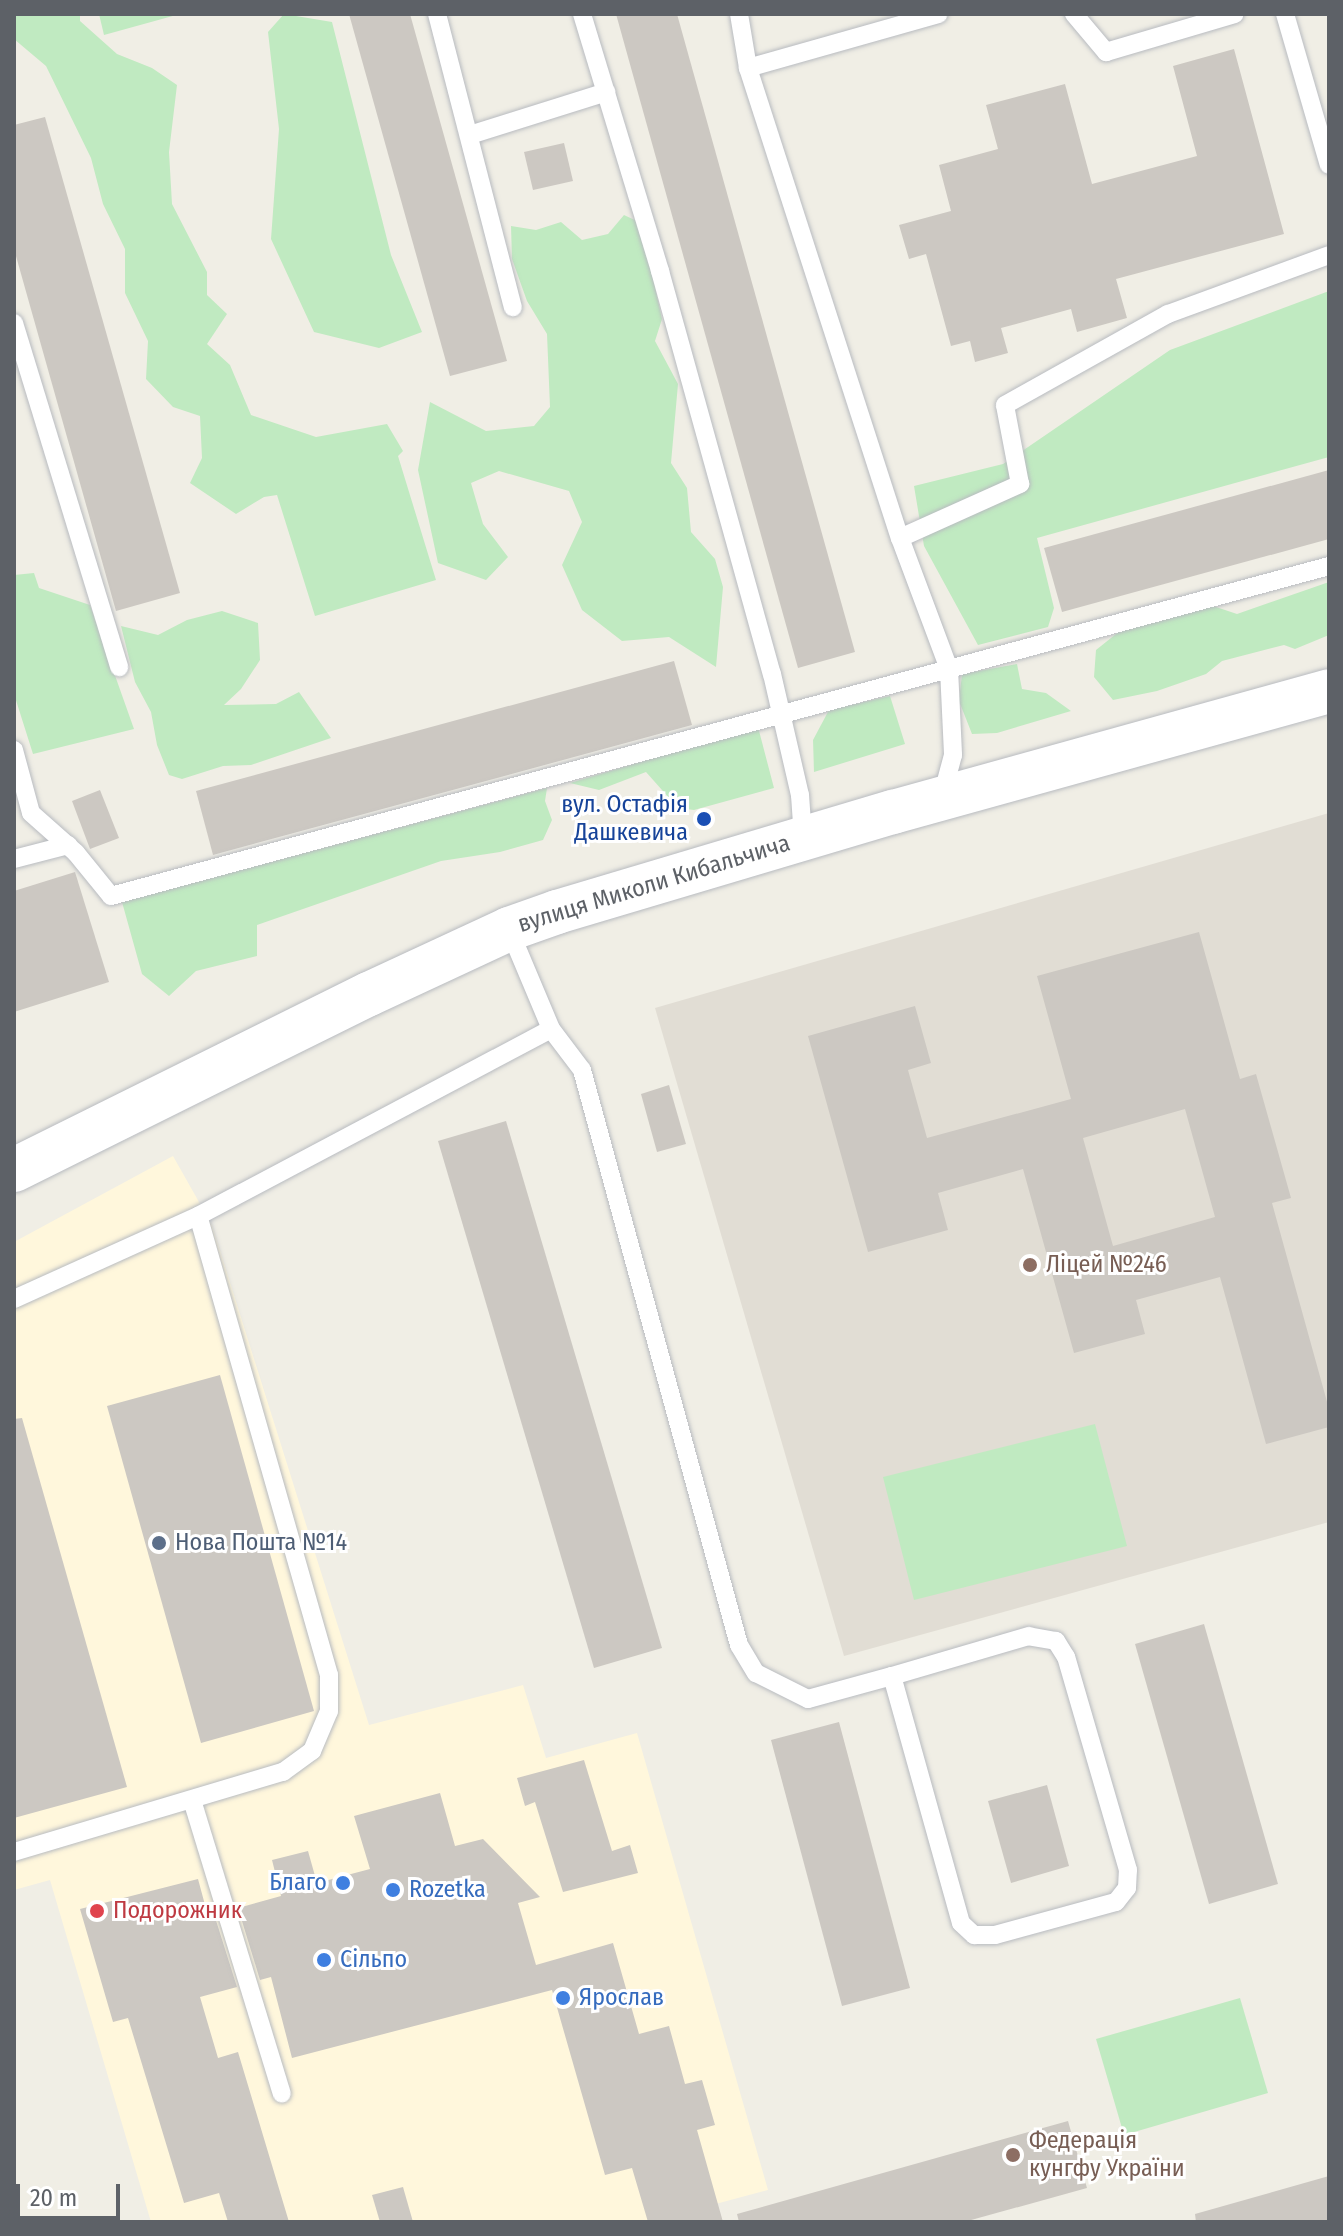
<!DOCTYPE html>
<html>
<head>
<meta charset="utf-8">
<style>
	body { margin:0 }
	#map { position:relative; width:1343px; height:2236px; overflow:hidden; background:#f0eee5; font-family:"Fira Sans Condensed",sans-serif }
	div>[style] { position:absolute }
	.commercial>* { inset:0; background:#fff7dc }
	.education>* { inset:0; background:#e1ddd4 }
	.green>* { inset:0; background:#c0eac1 }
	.building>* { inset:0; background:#ccc8c2 }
	.roads { filter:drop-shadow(0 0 2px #b8bbc0) drop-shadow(0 0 2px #b8bbc0) }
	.service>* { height:18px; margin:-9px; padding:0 9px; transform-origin:9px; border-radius:9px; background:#fff }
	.tertiary>* { height:44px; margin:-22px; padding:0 22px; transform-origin:22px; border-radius:22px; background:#fff }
	.dots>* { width:22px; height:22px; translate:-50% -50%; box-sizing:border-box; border:4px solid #fff; border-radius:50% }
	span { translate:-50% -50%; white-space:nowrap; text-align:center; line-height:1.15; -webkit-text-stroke:6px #fff; paint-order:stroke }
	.transit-label { font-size:24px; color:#164399 }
	.right { translate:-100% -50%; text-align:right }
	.street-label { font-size:24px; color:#5d6167 }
	.education-label { font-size:24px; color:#785e54 }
	.left { translate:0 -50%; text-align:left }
	.service-label { font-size:24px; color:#4e5e75 }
	.shop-label { font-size:24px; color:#366cbe }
	.health-label { font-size:24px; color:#be3a42 }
	.frame { position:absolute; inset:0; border:16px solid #5d6167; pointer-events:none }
	.scale { position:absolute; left:16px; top:2184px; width:104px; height:36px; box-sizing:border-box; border:4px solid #5d6167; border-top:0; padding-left:10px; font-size:24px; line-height:28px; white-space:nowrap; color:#5d6167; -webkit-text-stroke:6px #fff; paint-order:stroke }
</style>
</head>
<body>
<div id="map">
	<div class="commercial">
		<div style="clip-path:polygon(173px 1156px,212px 1225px,369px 1725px,523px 1685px,546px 1758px,637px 1733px,768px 2190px,682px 2213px,684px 2222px,151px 2222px,50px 1880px,14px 1890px,14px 1242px)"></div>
	</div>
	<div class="education">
		<div style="clip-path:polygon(1329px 813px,1329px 1522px,844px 1656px,655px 1008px)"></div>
	</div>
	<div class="green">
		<div style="clip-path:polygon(14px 14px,80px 14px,80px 21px,117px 54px,152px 68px,177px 85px,169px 152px,172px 204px,207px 272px,207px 295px,227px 314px,207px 344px,230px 365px,251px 415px,316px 437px,387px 424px,403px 451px,398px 456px,436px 580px,315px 616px,277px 495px,264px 497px,236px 514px,190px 483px,202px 458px,200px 416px,173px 407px,146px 379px,148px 341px,125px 293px,125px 249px,103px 204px,91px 158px,46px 66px,14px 39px)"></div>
		<div style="clip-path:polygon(99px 14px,180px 14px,104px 35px)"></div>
		<div style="clip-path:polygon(284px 14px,332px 22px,391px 255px,422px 332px,379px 348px,314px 332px,271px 239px,279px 129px,268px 32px)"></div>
		<div style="clip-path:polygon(624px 215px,641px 223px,662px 319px,655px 341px,678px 384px,671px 463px,687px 488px,691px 532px,715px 559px,723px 587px,716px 667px,669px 637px,622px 641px,582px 610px,562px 565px,582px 522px,569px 491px,499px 471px,471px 483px,483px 524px,508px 557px,486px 580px,438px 563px,418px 470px,430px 402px,486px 431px,534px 426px,550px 407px,547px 334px,527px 301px,512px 259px,511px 226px,536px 230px,561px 222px,582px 240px,608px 234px)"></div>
		<div style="clip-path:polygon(1329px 291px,1329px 457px,1037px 538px,1054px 608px,1048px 627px,978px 645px,924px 546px,914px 486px,1003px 464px,1170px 350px)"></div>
		<div style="clip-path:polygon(34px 573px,39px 588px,90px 605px,134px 729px,33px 754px,14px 694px,14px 575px)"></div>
		<div style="clip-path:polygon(1329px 582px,1329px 635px,1295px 649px,1284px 645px,1222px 661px,1206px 674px,1157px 691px,1113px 700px,1094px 677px,1096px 650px,1121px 630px,1213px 606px,1237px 614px)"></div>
		<div style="clip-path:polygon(222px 611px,258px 623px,260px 660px,241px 689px,224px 705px,276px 704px,299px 692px,331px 738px,251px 765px,223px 766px,182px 779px,169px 775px,157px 745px,151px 712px,135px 682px,121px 626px,158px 635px,187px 620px)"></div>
		<div style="clip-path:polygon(1017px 664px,1022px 689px,1046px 693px,1071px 711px,997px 733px,972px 734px,959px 701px,962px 674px)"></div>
		<div style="clip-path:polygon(890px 696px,905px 744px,814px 772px,813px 740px,829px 710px)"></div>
		<div style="clip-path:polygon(758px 727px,774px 788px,694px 810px,678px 808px,646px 772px,599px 790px,570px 783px)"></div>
		<div style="clip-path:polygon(547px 788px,545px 801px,552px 820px,543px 840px,500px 852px,441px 861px,257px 925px,257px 956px,196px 971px,169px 996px,142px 974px,122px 902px)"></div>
		<div style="clip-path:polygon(1095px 1424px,1127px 1546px,914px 1600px,883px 1477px)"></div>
		<div style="clip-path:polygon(1240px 1998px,1268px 2093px,1124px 2135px,1096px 2039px)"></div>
	</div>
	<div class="building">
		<div style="clip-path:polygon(349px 14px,410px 14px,507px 361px,450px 376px)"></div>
		<div style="clip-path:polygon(616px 14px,677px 14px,855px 652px,798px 668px)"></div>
		<div style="clip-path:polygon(1234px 49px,1284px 234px,1116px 279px,1127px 318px,1077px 332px,1071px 309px,1001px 328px,1008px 353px,975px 362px,970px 341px,951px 346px,926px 254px,909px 259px,899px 225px,951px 211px,939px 165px,998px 149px,986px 105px,1065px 84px,1092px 184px,1197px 156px,1173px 66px)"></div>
		<div style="clip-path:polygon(45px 117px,180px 593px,116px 611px,14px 249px,14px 125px)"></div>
		<div style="clip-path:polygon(564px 143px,573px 181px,533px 190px,524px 152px)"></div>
		<div style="clip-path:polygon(1329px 470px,1329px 539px,1062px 612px,1044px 548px)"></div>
		<div style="clip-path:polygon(674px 661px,692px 725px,213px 855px,196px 791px)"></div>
		<div style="clip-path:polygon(100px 790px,119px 838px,90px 849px,72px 801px)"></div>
		<div style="clip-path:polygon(75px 872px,109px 982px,14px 1012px,14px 891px)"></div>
		<div style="clip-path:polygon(evenodd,1199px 932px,1240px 1079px,1256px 1074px,1291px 1198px,1272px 1203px,1329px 1409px,1329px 1427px,1266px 1444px,1220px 1277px,1136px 1300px,1145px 1334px,1074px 1353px,1023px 1169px,938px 1193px,948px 1230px,868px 1252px,808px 1036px,915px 1006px,931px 1063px,908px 1070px,927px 1138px,1071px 1099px,1037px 976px,1199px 932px,1185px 1109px,1215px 1217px,1113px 1246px,1083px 1138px,1185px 1109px)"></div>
		<div style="clip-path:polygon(669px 1085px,686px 1144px,657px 1152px,641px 1094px)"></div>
		<div style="clip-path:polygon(506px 1121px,662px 1648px,594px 1668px,438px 1141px)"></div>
		<div style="clip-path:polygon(220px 1375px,314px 1711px,201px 1743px,107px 1406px)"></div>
		<div style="clip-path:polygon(22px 1418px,127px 1787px,14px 1818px,14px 1419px)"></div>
		<div style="clip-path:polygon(1204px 1624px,1278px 1884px,1209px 1904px,1135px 1644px)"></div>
		<div style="clip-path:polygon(839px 1722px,910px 1988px,842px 2006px,771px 1740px)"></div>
		<div style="clip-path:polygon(584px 1760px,612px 1851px,630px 1845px,638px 1873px,563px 1892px,535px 1802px,525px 1806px,517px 1778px)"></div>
		<div style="clip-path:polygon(1047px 1785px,1069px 1866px,1011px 1883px,988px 1801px)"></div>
		<div style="clip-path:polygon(440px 1793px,455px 1846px,483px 1839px,540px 1897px,518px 1903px,536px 1965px,613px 1943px,639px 2034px,669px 2026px,685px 2084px,702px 2080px,715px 2125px,697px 2130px,723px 2222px,648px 2222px,632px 2168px,605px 2175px,552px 1990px,292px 2058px,271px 1977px,260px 1980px,238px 1908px,281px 1896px,272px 1860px,308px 1851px,317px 1883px,370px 1869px,354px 1816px)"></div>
		<div style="clip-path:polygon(198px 1879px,208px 1916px,214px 1914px,237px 1987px,200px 1997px,218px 2058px,238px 2052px,289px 2222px,228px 2222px,219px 2193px,184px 2203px,128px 2018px,113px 2022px,80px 1909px)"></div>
		<div style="clip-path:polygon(1068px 2121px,1087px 2188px,964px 2222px,739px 2222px,737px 2214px)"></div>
		<div style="clip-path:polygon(1329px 2176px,1329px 2222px,1196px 2222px,1195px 2214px)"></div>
		<div style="clip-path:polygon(403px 2187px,413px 2222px,380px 2222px,372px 2195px)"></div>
	</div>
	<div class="roads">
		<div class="service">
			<div style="left:437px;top:14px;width:303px;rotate:75.5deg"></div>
			<div style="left:582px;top:14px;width:269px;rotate:73.1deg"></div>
			<div style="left:660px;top:271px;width:418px;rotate:74.5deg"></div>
			<div style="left:772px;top:674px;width:124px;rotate:77deg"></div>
			<div style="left:800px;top:795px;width:43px;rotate:86deg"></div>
			<div style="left:739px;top:14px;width:55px;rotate:80.5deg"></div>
			<div style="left:748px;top:68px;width:494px;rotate:72.1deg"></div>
			<div style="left:900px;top:538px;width:140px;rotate:69.5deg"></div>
			<div style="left:949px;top:669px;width:86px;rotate:87.3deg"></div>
			<div style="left:953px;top:755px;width:42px;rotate:105deg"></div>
			<div style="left:1074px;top:14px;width:50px;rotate:49.9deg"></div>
			<div style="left:1106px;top:52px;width:134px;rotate:-16.4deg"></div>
			<div style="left:1285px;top:14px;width:157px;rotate:73.8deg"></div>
			<div style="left:748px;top:68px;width:198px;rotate:-15.8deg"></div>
			<div style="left:470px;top:135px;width:143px;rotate:-17.5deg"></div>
			<div style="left:14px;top:323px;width:360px;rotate:73deg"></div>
			<div style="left:900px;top:538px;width:132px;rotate:-24.2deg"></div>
			<div style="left:1020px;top:484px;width:80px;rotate:-100.8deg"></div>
			<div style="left:1005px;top:405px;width:187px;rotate:-29.2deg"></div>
			<div style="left:1168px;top:314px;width:171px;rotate:-20.1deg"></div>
			<div style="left:14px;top:750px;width:65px;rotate:74.9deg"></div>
			<div style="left:31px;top:813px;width:60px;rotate:41.6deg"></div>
			<div style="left:76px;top:853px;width:55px;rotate:50.9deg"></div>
			<div style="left:111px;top:896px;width:1262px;rotate:-15.16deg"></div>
			<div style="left:14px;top:859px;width:56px;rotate:-14.5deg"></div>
			<div style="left:509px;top:929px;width:108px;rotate:67.2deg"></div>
			<div style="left:551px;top:1029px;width:51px;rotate:52.9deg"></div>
			<div style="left:582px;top:1070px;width:596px;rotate:74.73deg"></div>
			<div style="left:739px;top:1645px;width:33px;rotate:59deg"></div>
			<div style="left:756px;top:1673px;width:58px;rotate:26.6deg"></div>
			<div style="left:808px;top:1699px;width:87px;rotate:-15.3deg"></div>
			<div style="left:892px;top:1676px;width:256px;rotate:74.4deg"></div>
			<div style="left:961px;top:1923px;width:18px;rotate:43deg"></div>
			<div style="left:974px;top:1935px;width:21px"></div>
			<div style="left:995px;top:1935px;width:125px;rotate:-15.3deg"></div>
			<div style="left:1116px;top:1902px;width:18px;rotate:-52deg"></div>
			<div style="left:1127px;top:1888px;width:18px;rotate:-87deg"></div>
			<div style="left:1128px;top:1870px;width:222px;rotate:-106.2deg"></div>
			<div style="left:1066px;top:1657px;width:19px;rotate:-122deg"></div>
			<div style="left:1056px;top:1641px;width:27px;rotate:-170deg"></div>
			<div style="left:1029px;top:1636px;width:143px;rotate:163.7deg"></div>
			<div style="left:14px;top:1299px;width:202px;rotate:-24.3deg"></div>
			<div style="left:198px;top:1216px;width:399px;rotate:-27.9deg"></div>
			<div style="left:192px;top:1800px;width:307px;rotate:73deg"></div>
			<div style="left:14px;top:1852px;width:281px;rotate:-16.6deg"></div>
			<div style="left:283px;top:1772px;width:36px;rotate:-36deg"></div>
			<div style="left:312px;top:1751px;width:43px;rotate:-67deg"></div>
			<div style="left:329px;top:1711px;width:36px;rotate:-90deg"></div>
			<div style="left:329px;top:1675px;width:477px;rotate:-105.9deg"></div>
		</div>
		<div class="tertiary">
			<div style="left:14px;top:1170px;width:396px;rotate:-26.4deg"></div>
			<div style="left:369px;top:994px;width:154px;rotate:-24.9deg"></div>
			<div style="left:509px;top:929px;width:51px;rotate:-19.5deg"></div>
			<div style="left:557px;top:912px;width:351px;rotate:-16.6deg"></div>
			<div style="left:893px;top:812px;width:452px;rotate:-15.5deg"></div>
		</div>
	</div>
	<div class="dots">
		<div style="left:704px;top:819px;background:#1a4fb4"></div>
		<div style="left:1030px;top:1265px;background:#8d6e63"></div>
		<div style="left:159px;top:1543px;background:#5c6f8a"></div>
		<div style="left:343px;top:1883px;background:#3f7fe0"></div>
		<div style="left:393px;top:1890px;background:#3f7fe0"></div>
		<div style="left:97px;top:1911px;background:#e0444e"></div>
		<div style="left:324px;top:1960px;background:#3f7fe0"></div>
		<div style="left:563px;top:1998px;background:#3f7fe0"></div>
		<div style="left:1013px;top:2155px;background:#8d6e63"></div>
	</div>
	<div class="transit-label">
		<span class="right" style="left:688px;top:819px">вул. Остафія<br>Дашкевича</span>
	</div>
	<div class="street-label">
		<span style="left:654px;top:884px;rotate:-17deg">вулиця Миколи Кибальчича</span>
	</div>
	<div class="education-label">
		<span class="left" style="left:1046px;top:1265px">Ліцей №246</span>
		<span class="left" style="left:1029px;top:2155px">Федерація<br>кунгфу України</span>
	</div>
	<div class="service-label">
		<span class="left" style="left:175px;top:1543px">Нова Пошта №14</span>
	</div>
	<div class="shop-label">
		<span class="right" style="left:327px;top:1883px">Благо</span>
		<span class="left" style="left:409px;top:1890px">Rozetka</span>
		<span class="left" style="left:340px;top:1960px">Сільпо</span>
		<span class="left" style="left:579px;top:1998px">Ярослав</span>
	</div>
	<div class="health-label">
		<span class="left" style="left:113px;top:1911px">Подорожник</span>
	</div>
	<div class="frame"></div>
	<div class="scale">20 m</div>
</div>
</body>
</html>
